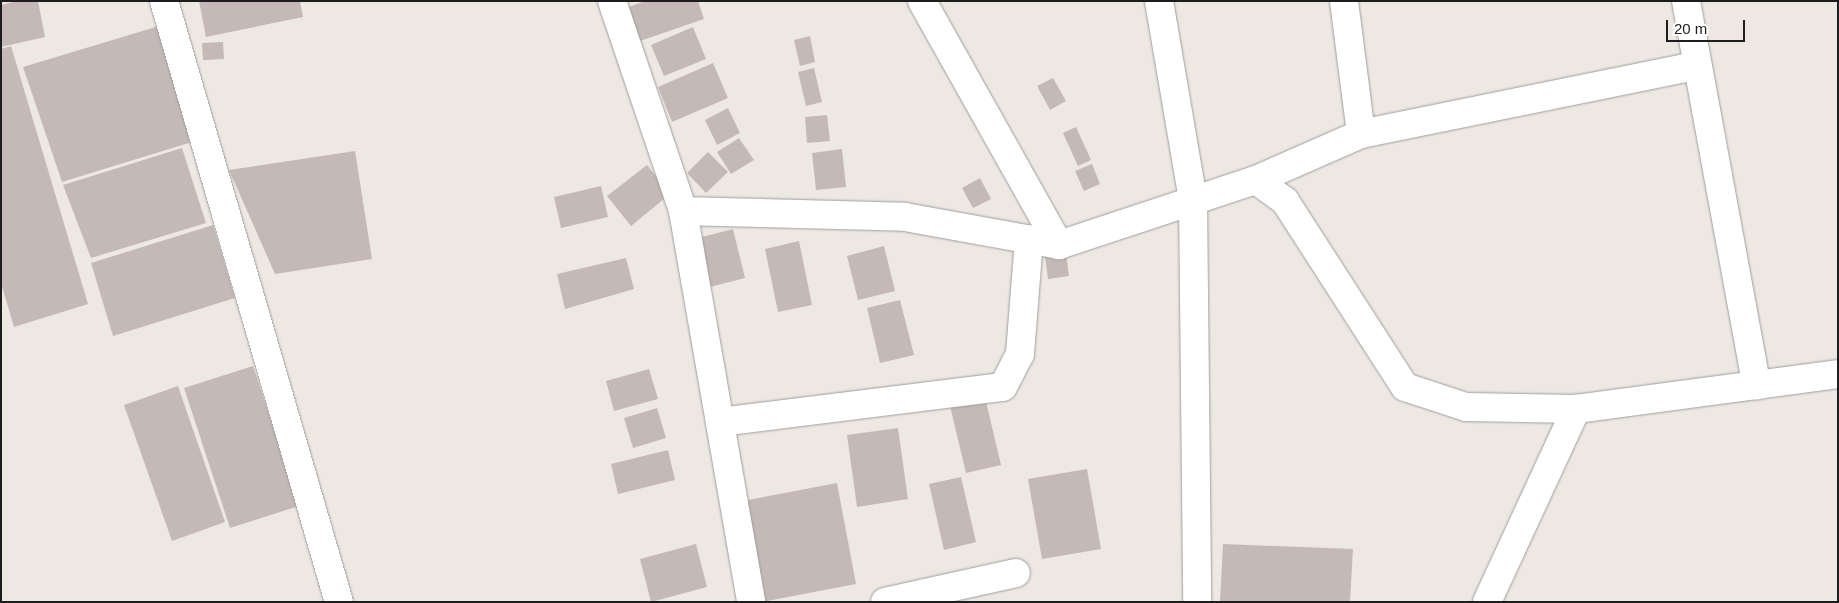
<!DOCTYPE html>
<html>
<head>
<meta charset="utf-8">
<style>
	body { margin:0 }
	#map { position:relative; width:1839px; height:603px; overflow:hidden; background:#eee8e3; font-family:Arial,sans-serif }
	div>[style] { position:absolute }
	.building>* { inset:0; background:#c5b9b7 }
	.roads { filter:drop-shadow(0 0 1px #9e9e9e) drop-shadow(0 0 1px #9e9e9e) }
	.minor>* { height:28px; margin:-14px; padding:0 14px; transform-origin:14px; border-radius:14px; background:#fff }
	span { translate:-50% -50%; white-space:nowrap; text-align:center; line-height:1.15; -webkit-text-stroke:4px #fff; paint-order:stroke }
	.frame { position:absolute; inset:0; border:2px solid #1d1d1d; pointer-events:none }
	.scale { position:absolute; left:1666px; top:20px; width:79px; height:22px; box-sizing:border-box; border:2px solid #1d1d1d; border-top:0; padding-left:6px; font-size:15px; line-height:18px; white-space:nowrap; color:#1d1d1d; -webkit-text-stroke:4px #fff; paint-order:stroke }
</style>
</head>
<body>
<div id="map">
	<div class="building">
		<div style="clip-path:polygon(17px 1px,38px 1px,45px 37px,1px 47px,1px 5px)"></div>
		<div style="clip-path:polygon(199px 1px,300px 1px,303px 17px,206px 37px)"></div>
		<div style="clip-path:polygon(645px 1px,698px 1px,704px 19px,637px 42px,626px 8px)"></div>
		<div style="clip-path:polygon(159px 26px,192px 142px,62px 182px,23px 67px)"></div>
		<div style="clip-path:polygon(693px 27px,706px 59px,664px 76px,651px 45px)"></div>
		<div style="clip-path:polygon(810px 36px,815px 62px,800px 66px,794px 40px)"></div>
		<div style="clip-path:polygon(223px 42px,224px 59px,203px 60px,202px 43px)"></div>
		<div style="clip-path:polygon(11px 46px,88px 304px,14px 327px,1px 283px,1px 49px)"></div>
		<div style="clip-path:polygon(713px 63px,728px 98px,672px 122px,658px 87px)"></div>
		<div style="clip-path:polygon(814px 68px,822px 102px,806px 106px,798px 72px)"></div>
		<div style="clip-path:polygon(1053px 78px,1066px 101px,1050px 110px,1037px 86px)"></div>
		<div style="clip-path:polygon(728px 108px,740px 133px,717px 145px,705px 120px)"></div>
		<div style="clip-path:polygon(827px 115px,830px 141px,807px 143px,805px 117px)"></div>
		<div style="clip-path:polygon(1076px 127px,1091px 160px,1078px 166px,1063px 133px)"></div>
		<div style="clip-path:polygon(739px 138px,754px 160px,731px 174px,717px 152px)"></div>
		<div style="clip-path:polygon(182px 148px,206px 223px,91px 258px,63px 185px)"></div>
		<div style="clip-path:polygon(842px 149px,846px 187px,816px 190px,812px 153px)"></div>
		<div style="clip-path:polygon(355px 151px,372px 259px,275px 274px,229px 170px)"></div>
		<div style="clip-path:polygon(708px 152px,728px 172px,706px 193px,687px 173px)"></div>
		<div style="clip-path:polygon(1092px 164px,1100px 184px,1084px 191px,1075px 171px)"></div>
		<div style="clip-path:polygon(647px 165px,670px 194px,631px 226px,607px 196px)"></div>
		<div style="clip-path:polygon(980px 178px,991px 199px,973px 208px,962px 188px)"></div>
		<div style="clip-path:polygon(601px 186px,608px 217px,561px 228px,554px 197px)"></div>
		<div style="clip-path:polygon(213px 225px,235px 298px,113px 336px,91px 263px)"></div>
		<div style="clip-path:polygon(733px 229px,745px 278px,706px 288px,694px 239px)"></div>
		<div style="clip-path:polygon(799px 241px,812px 305px,778px 312px,765px 249px)"></div>
		<div style="clip-path:polygon(884px 246px,895px 291px,858px 300px,847px 256px)"></div>
		<div style="clip-path:polygon(1066px 253px,1069px 276px,1048px 279px,1045px 256px)"></div>
		<div style="clip-path:polygon(626px 258px,634px 289px,565px 309px,557px 274px)"></div>
		<div style="clip-path:polygon(900px 300px,914px 355px,880px 363px,867px 308px)"></div>
		<div style="clip-path:polygon(253px 366px,299px 506px,230px 528px,184px 388px)"></div>
		<div style="clip-path:polygon(649px 369px,658px 399px,614px 411px,606px 381px)"></div>
		<div style="clip-path:polygon(178px 386px,225px 522px,172px 541px,124px 405px)"></div>
		<div style="clip-path:polygon(984px 393px,1001px 465px,966px 473px,949px 402px)"></div>
		<div style="clip-path:polygon(657px 408px,666px 438px,633px 448px,624px 418px)"></div>
		<div style="clip-path:polygon(898px 428px,908px 499px,857px 507px,847px 435px)"></div>
		<div style="clip-path:polygon(668px 450px,675px 480px,618px 494px,611px 464px)"></div>
		<div style="clip-path:polygon(1087px 469px,1101px 549px,1042px 559px,1028px 479px)"></div>
		<div style="clip-path:polygon(961px 477px,976px 542px,944px 550px,929px 484px)"></div>
		<div style="clip-path:polygon(837px 483px,856px 584px,762px 602px,743px 501px)"></div>
		<div style="clip-path:polygon(696px 544px,707px 587px,651px 602px,640px 559px)"></div>
		<div style="clip-path:polygon(1223px 544px,1353px 549px,1350px 602px,1220px 602px)"></div>
	</div>
	<div class="roads">
		<div class="minor">
			<div style="left:164px;top:1px;width:626px;rotate:73.77deg"></div>
			<div style="left:612px;top:1px;width:222px;rotate:71.3deg"></div>
			<div style="left:683px;top:211px;width:397px;rotate:80.1deg"></div>
			<div style="left:922px;top:1px;width:280px;rotate:60.7deg"></div>
			<div style="left:1159px;top:1px;width:201px;rotate:80.3deg"></div>
			<div style="left:1193px;top:199px;width:403px;rotate:89.4deg"></div>
			<div style="left:1344px;top:1px;width:134px;rotate:82.7deg"></div>
			<div style="left:1686px;top:1px;width:391px;rotate:79.6deg"></div>
			<div style="left:1256px;top:180px;width:115px;rotate:-23.7deg"></div>
			<div style="left:1361px;top:134px;width:342px;rotate:-11.5deg"></div>
			<div style="left:683px;top:211px;width:222px;rotate:1.5deg"></div>
			<div style="left:905px;top:217px;width:157px;rotate:10.3deg"></div>
			<div style="left:1059px;top:245px;width:207px;rotate:-18.3deg"></div>
			<div style="left:1256px;top:180px;width:36px;rotate:36deg"></div>
			<div style="left:1285px;top:201px;width:221px;rotate:57.2deg"></div>
			<div style="left:1405px;top:387px;width:64px;rotate:18.2deg"></div>
			<div style="left:1466px;top:407px;width:110px;rotate:1deg"></div>
			<div style="left:1576px;top:409px;width:264px;rotate:-7.6deg"></div>
			<div style="left:720px;top:422px;width:285px;rotate:-7.1deg"></div>
			<div style="left:1003px;top:387px;width:37px;rotate:-63deg"></div>
			<div style="left:1020px;top:354px;width:115px;rotate:-85.5deg"></div>
			<div style="left:885px;top:602px;width:134px;rotate:-12.5deg"></div>
			<div style="left:1487px;top:602px;width:213px;rotate:-65.2deg"></div>
		</div>
	</div>
	<div class="frame"></div>
	<div class="scale">20 m</div>
</div>
</body>
</html>
